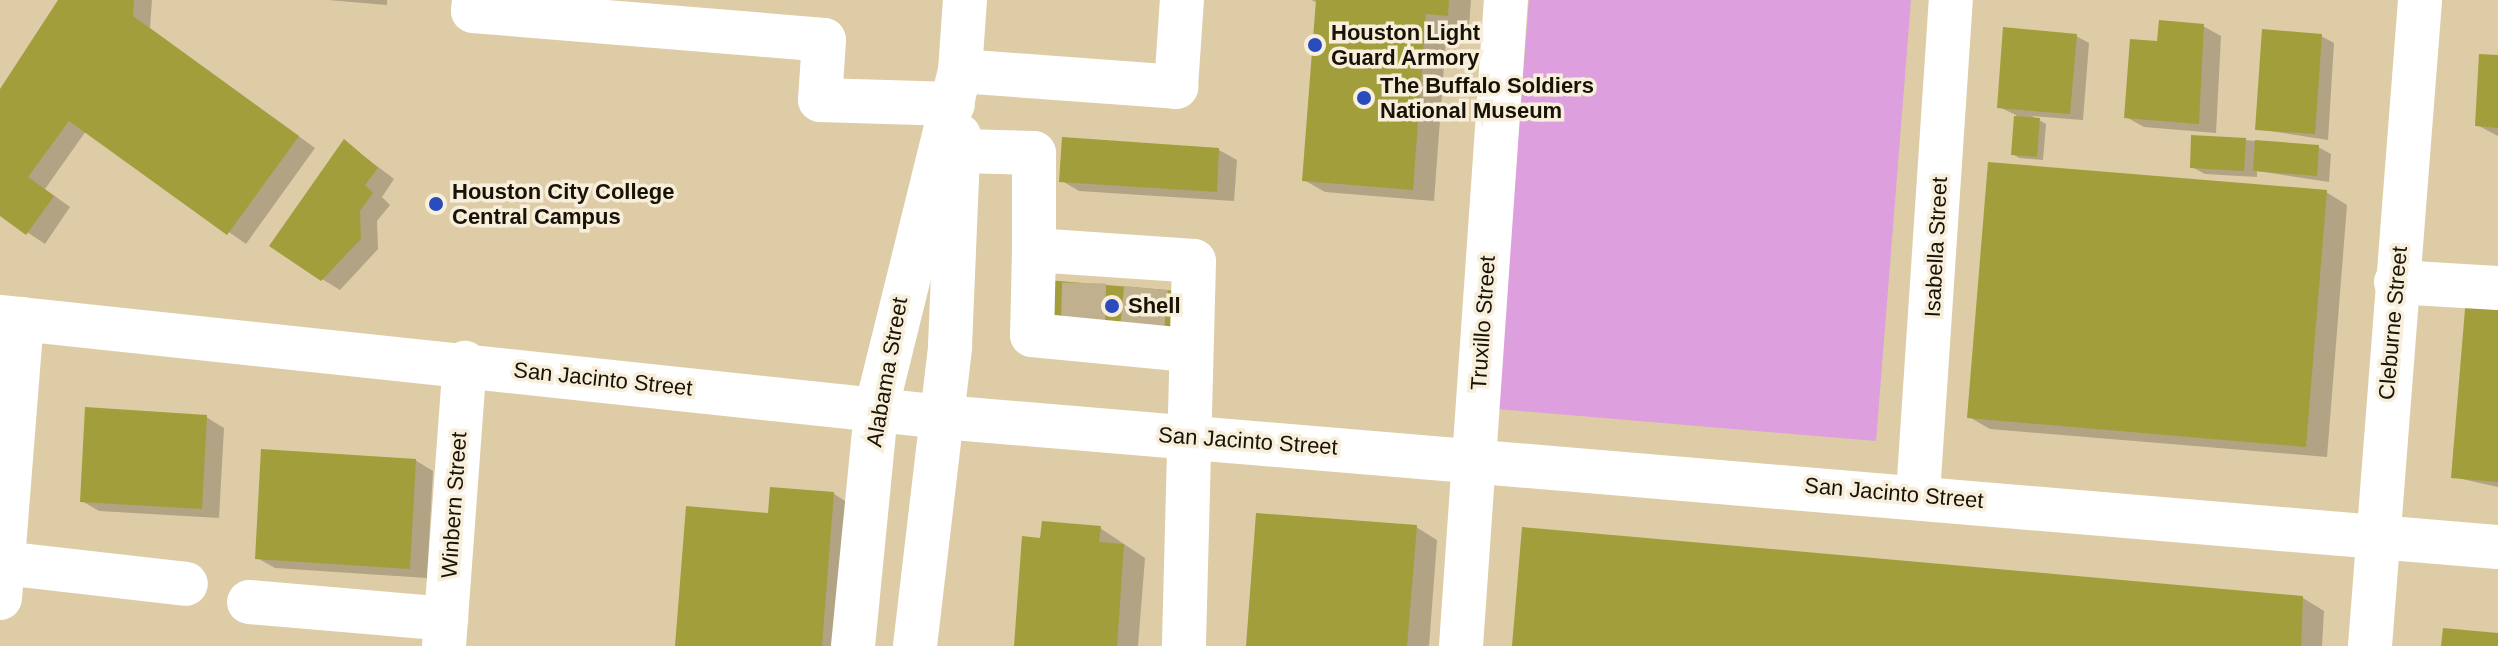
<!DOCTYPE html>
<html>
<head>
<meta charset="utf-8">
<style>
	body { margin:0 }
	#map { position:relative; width:2498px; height:646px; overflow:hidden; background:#decca6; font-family:Helvetica,sans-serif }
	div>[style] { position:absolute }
	.green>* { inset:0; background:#dd9fdd }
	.shadow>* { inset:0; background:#0003 }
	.building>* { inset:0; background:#a39e3c }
	.minor-tunnel>* { height:44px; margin-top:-22px; transform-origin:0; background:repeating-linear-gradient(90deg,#c0b08e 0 44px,transparent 0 66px) }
	.minor>* { height:44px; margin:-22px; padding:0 22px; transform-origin:22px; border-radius:22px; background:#fff }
	.major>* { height:44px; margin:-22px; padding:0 22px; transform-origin:22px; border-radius:22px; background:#fff }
	.dots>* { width:22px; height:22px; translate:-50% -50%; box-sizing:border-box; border:4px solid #f7eedb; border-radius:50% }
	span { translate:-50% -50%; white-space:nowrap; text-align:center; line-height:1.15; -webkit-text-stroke:7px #f7eedb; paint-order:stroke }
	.poi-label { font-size:22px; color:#191305; font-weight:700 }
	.left { translate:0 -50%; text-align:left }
	.street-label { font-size:22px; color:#191305 }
</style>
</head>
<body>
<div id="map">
	<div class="green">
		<div style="clip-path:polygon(1529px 0,1911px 0,1876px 441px,1497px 409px)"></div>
	</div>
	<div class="shadow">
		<div style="clip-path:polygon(60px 0,152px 0,150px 28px,315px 148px,246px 244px,86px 131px,45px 189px,70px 207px,45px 244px,0 214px,0 93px)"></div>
		<div style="clip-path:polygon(328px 0,387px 0,387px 5px)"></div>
		<div style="clip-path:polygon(1311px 0,1471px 0,1469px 27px,1447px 25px,1434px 201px,1325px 192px,1304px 180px,1318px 3px)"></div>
		<div style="clip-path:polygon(2203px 26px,2221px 36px,2216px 133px,2144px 127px,2126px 117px,2159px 43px)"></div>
		<div style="clip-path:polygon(2076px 36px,2089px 43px,2083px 120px,2032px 116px,2046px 124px,2043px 160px,2019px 158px,2013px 154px,2016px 115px,1999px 107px)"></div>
		<div style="clip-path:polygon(2321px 36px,2334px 43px,2328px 140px,2257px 129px)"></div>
		<div style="clip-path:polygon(2498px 57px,2498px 136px,2477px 125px)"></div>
		<div style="clip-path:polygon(2245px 140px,2318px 147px,2331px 154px,2329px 182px,2257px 171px,2257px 177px,2205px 174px,2192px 167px)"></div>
		<div style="clip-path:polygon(344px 141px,394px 179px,382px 197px,390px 205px,377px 221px,378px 249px,340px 290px,322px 279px)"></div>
		<div style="clip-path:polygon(1219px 150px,1237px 160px,1234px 201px,1079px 191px,1062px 181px)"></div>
		<div style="clip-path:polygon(2326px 192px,2347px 205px,2327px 457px,1990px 429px,1969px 417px)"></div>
		<div style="clip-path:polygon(2498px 302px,2498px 487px,2453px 477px)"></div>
		<div style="clip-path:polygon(206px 417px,224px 428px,219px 518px,99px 511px,82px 501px)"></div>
		<div style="clip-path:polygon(415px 460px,433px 471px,427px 578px,275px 568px,257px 558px)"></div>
		<div style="clip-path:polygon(834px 494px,855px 507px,844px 646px,677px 646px,770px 515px)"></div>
		<div style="clip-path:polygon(1416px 527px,1437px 540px,1429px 646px,1248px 646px)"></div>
		<div style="clip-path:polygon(1100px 528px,1145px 558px,1138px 646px,1016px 646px,1042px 540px)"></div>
		<div style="clip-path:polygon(2303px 598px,2324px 611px,2322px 646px,1514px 646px)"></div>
	</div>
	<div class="building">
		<div style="clip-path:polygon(58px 0,134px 0,133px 16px,299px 136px,227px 235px,69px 121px,28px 177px,54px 196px,26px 235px,0 216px,0 89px)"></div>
		<div style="clip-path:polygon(1316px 0,1449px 0,1448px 16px,1426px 14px,1413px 190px,1302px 181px)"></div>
		<div style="clip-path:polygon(2159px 20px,2204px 24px,2199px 124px,2124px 118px,2130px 39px,2157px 41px)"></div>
		<div style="clip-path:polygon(2003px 27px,2077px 34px,2070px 114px,1997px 108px)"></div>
		<div style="clip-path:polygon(2262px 29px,2322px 34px,2315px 134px,2255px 130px)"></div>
		<div style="clip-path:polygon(2479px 54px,2498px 55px,2498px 128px,2475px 126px)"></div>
		<div style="clip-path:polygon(2014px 116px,2040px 118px,2037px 157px,2011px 155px)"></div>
		<div style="clip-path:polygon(2191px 135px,2246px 138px,2244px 171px,2190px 168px)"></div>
		<div style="clip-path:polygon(1062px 137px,1219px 148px,1217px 192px,1059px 182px)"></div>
		<div style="clip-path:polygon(344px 139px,378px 168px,365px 185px,373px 193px,360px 211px,361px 239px,321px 281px,269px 246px)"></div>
		<div style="clip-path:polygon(2255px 140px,2319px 145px,2317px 176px,2253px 171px)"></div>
		<div style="clip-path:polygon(1988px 162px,2327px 190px,2306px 447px,1967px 418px)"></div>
		<div style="clip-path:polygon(1047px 280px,1179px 291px,1176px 333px,1044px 322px)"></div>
		<div style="clip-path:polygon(2466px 297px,2498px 300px,2498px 482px,2451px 478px)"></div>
		<div style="clip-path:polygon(85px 407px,207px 415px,202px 509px,80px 502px)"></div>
		<div style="clip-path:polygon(261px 449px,416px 459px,410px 569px,255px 559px)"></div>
		<div style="clip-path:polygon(770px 487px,834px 492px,822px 646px,675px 646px,686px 506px,768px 513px)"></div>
		<div style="clip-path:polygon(1256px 513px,1417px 525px,1407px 646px,1246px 646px)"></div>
		<div style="clip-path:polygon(1042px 521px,1101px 526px,1099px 542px,1124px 544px,1117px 646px,1014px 646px,1022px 536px,1040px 538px)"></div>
		<div style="clip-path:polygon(1522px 527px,2303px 596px,2301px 646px,1512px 646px)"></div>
		<div style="clip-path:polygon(2443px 628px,2498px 633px,2498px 646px,2441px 646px)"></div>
	</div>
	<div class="minor-tunnel">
		<div style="left:1083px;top:325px;width:42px;rotate:-88.6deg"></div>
		<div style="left:1142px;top:330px;width:42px;rotate:-84.6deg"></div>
	</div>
	<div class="minor">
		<div style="left:474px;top:0;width:11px;rotate:95deg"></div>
		<div style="left:473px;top:11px;width:352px;rotate:4.7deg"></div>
		<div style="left:824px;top:40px;width:60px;rotate:93.8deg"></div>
		<div style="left:820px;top:100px;width:133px;rotate:1.7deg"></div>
		<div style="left:960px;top:71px;width:217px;rotate:4.2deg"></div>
		<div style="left:1176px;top:87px;width:87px;rotate:-86.1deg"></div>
		<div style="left:962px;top:151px;width:72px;rotate:1.6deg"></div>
		<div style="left:1034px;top:153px;width:97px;rotate:90deg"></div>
		<div style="left:1034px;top:250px;width:160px;rotate:3.9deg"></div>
		<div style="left:1194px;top:261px;width:385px;rotate:91.5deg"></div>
		<div style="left:1034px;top:250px;width:85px;rotate:91.3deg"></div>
		<div style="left:1032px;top:335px;width:157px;rotate:5.5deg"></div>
		<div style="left:2396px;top:282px;width:102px;rotate:3.4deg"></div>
		<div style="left:1918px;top:494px;width:495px;rotate:-86.2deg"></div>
		<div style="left:3px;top:563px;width:184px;rotate:6.5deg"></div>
		<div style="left:0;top:598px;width:280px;rotate:-85.5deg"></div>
		<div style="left:249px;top:602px;width:198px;rotate:4.9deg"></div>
		<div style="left:444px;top:646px;width:284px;rotate:-85.8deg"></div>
		<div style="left:853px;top:646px;width:237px;rotate:-84.4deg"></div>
		<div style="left:876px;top:410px;width:349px;rotate:-76.1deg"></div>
		<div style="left:960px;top:71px;width:71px;rotate:-86deg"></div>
		<div style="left:915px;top:646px;width:302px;rotate:-83.3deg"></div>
		<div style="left:950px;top:346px;width:211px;rotate:-87.6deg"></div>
		<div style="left:1461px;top:646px;width:648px;rotate:-86.02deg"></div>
		<div style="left:2370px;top:646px;width:648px;rotate:-85.57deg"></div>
	</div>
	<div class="major">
		<div style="left:0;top:317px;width:947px;rotate:6.06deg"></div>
		<div style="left:942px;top:417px;width:1561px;rotate:4.78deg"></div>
	</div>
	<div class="dots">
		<div style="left:1315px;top:45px;background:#2a4bbb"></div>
		<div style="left:1364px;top:98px;background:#2a4bbb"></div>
		<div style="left:436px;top:204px;background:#2a4bbb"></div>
		<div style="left:1112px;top:306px;background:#2a4bbb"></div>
	</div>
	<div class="poi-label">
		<span class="left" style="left:1331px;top:45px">Houston Light<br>Guard Armory</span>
		<span class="left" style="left:1380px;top:98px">The Buffalo Soldiers<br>National Museum</span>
		<span class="left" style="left:452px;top:204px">Houston City College<br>Central Campus</span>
		<span class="left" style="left:1128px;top:306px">Shell</span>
	</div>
	<div class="street-label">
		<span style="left:1936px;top:247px;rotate:-87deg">Isabella Street</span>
		<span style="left:1483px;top:323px;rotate:-86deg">Truxillo Street</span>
		<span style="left:2393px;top:323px;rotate:-85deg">Cleburne Street</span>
		<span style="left:887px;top:372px;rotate:-80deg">Alabama Street</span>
		<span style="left:603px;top:379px;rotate:6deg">San Jacinto Street</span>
		<span style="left:1248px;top:441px;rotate:4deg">San Jacinto Street</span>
		<span style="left:1894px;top:493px;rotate:5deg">San Jacinto Street</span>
		<span style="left:454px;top:505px;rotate:-86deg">Winbern Street</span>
	</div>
</div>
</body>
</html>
